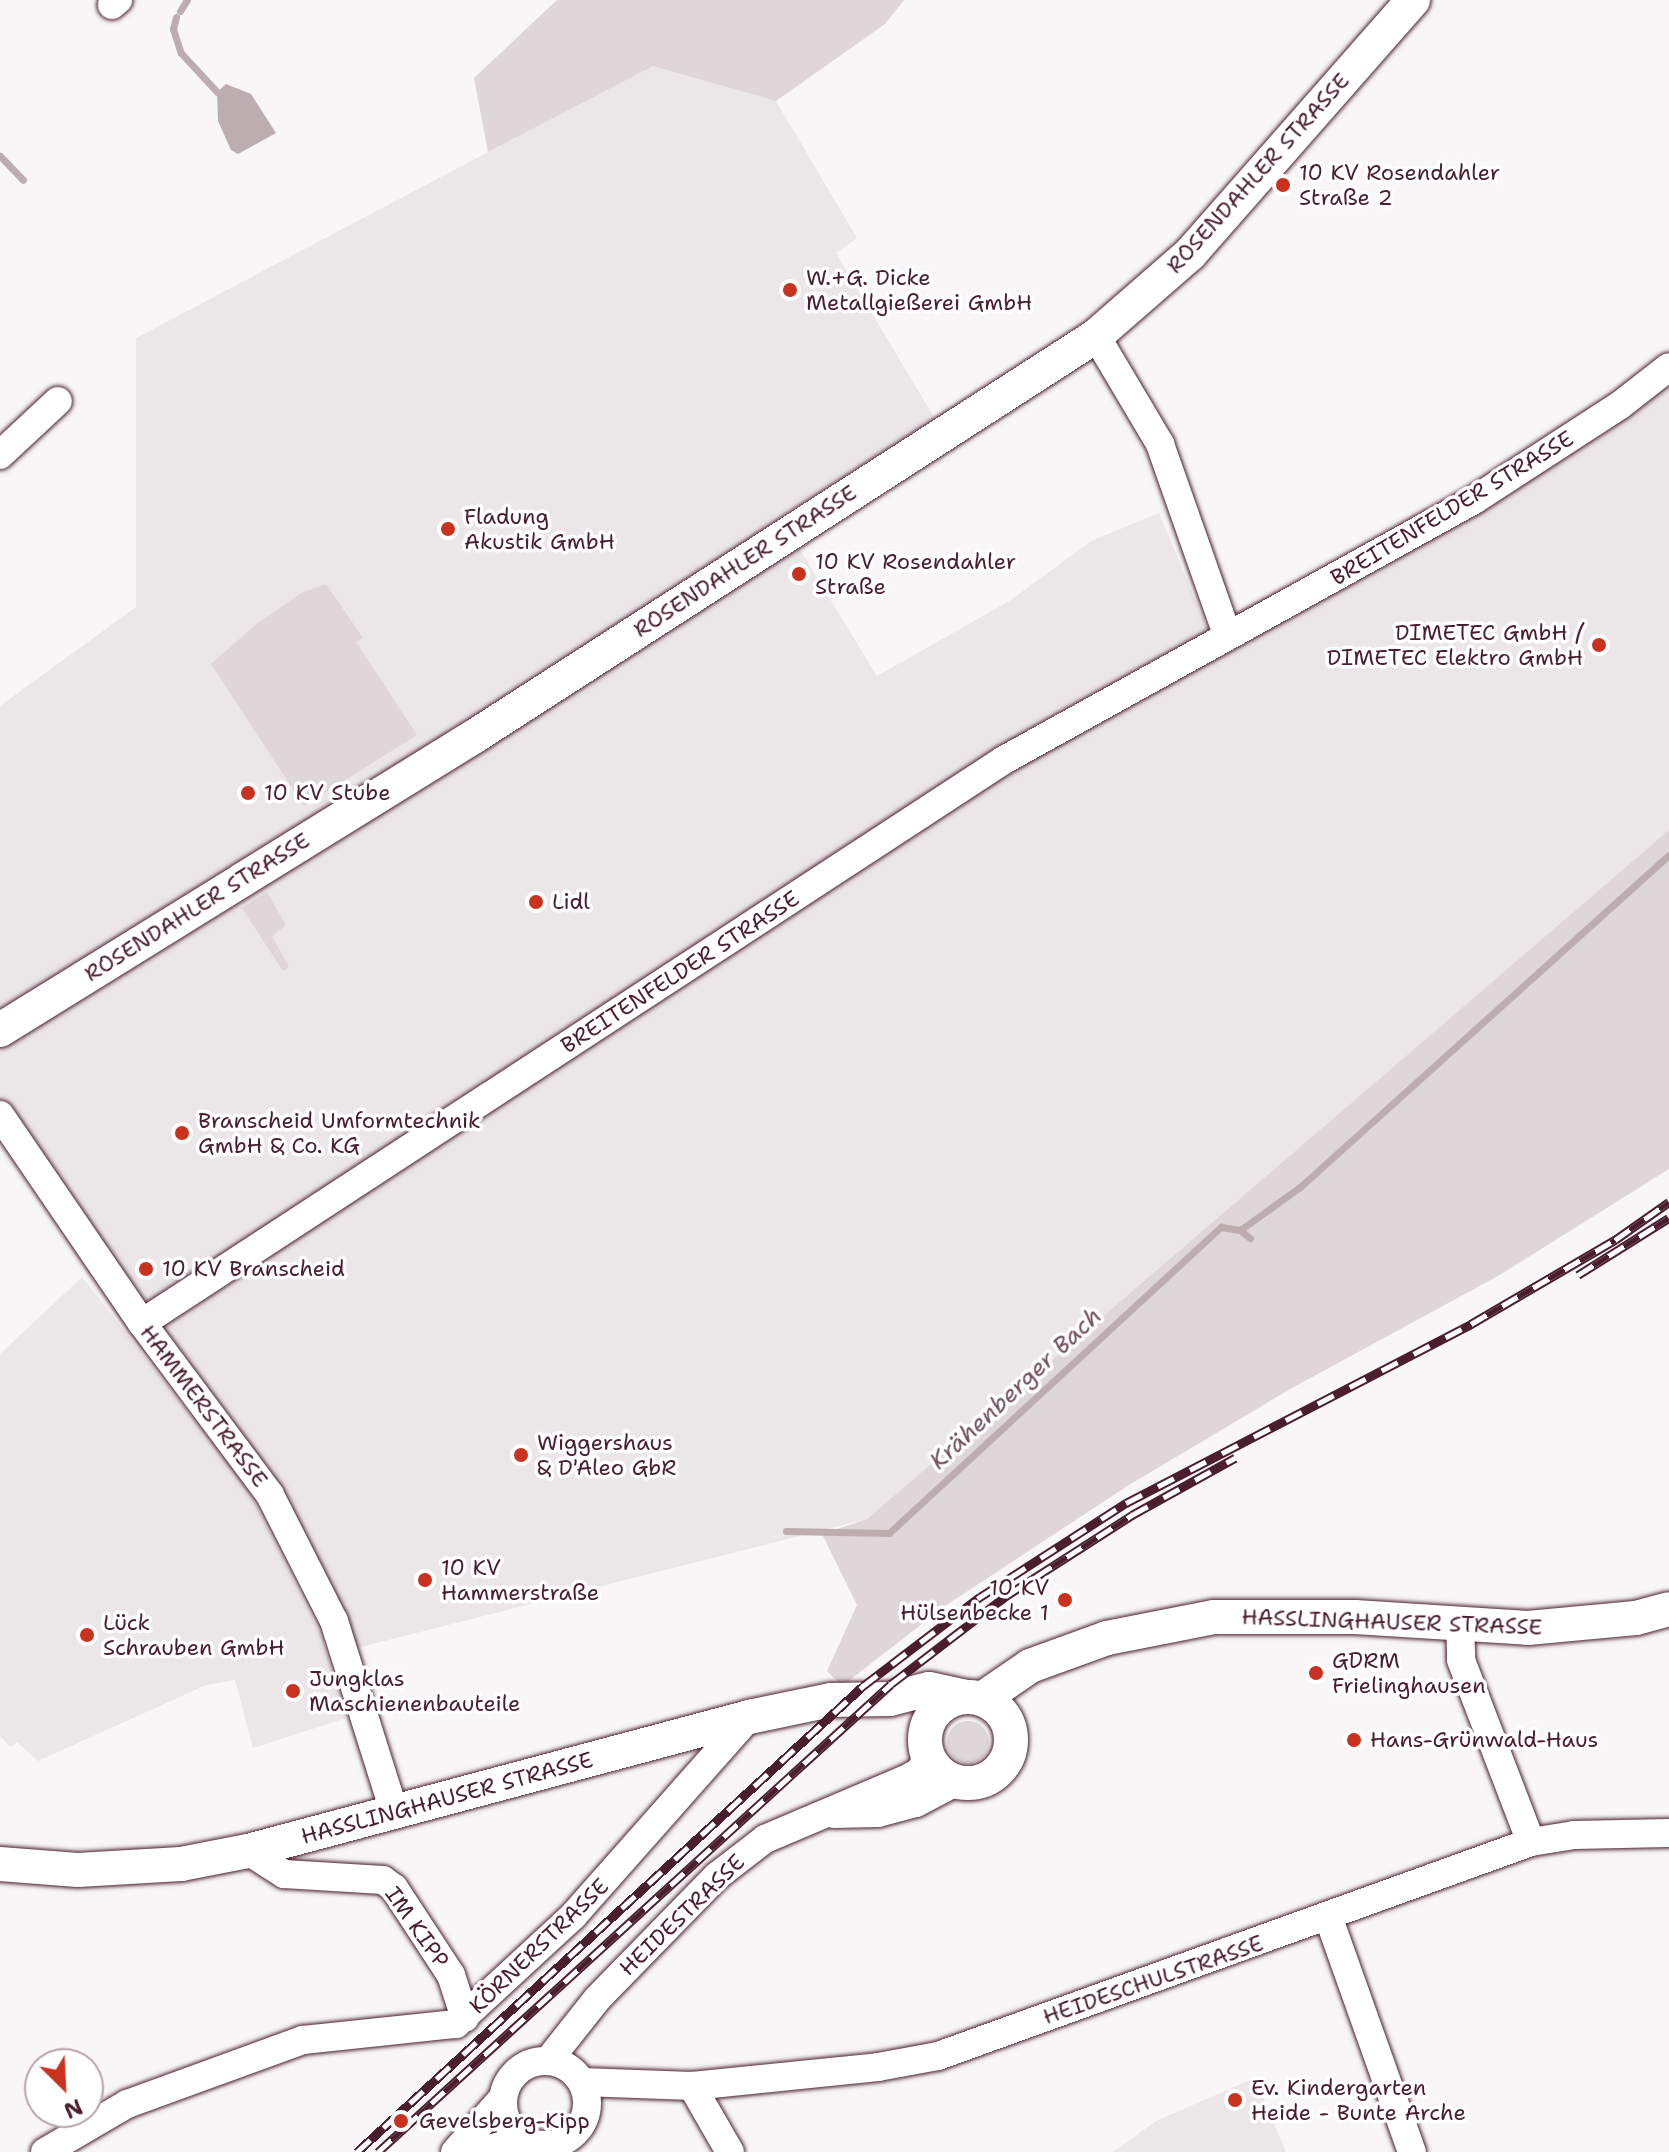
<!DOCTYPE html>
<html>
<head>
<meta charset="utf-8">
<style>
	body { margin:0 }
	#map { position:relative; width:1669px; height:2152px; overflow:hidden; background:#f8f6f7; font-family:"Shantell Sans",sans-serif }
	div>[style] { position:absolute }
	.built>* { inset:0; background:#ebe6e8 }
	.green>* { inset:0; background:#ded6d9 }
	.round { border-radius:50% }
	.water>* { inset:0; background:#bdadb0 }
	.stream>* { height:7px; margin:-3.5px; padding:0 3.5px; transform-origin:3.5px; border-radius:3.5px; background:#bdadb0 }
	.roads { filter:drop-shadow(0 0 2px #4a1f2b) drop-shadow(0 0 2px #4a1f2b) }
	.minor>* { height:28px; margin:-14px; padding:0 14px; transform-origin:14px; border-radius:14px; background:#fff }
	.minor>.ring { margin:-14px; padding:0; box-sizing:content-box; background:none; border:28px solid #fff; border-radius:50% }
	.major>* { height:34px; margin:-17px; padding:0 17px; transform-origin:17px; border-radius:17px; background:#fff }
	.major>.ring { margin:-17px; padding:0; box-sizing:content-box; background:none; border:34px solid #fff; border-radius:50% }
	.rail>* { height:9px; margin-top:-4.5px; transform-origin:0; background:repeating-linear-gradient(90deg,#fff 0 18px,#4a1f2b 0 36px); box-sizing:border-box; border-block:2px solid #4a1f2b }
	.dots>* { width:22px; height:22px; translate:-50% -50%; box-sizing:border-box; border:4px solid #fff; border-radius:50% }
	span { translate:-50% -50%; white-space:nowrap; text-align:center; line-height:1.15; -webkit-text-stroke:7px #fff; paint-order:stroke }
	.poi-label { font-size:22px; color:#4a1f2b }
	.left { translate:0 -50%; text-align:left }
	.right { translate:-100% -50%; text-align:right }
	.street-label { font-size:22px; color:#4a1f2b }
	.water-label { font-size:24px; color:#72515a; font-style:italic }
	.north { position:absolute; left:24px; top:2048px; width:80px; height:80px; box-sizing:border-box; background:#fff; border:2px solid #b7a5aa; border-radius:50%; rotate:156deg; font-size:22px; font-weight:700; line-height:32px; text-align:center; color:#4a1f2b }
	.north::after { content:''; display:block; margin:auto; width:28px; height:36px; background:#c8321e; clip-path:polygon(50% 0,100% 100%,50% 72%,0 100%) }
</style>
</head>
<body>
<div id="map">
	<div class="built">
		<div style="clip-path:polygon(653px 65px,776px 101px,857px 238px,836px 253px,935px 419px,780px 517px,877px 676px,1011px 600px,1091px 541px,1159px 513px,1206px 626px,1542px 464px,1669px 365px,1669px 830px,867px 1519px,333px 1654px,259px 1497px,139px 1346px,0 1141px,0 706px,136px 607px,136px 338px)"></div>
		<div style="clip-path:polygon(82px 1277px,247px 1487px,321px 1635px,346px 1718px,253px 1748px,235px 1680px,206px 1685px,38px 1761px,17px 1742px,10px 1747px,0 1736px,0 1354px)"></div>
		<div style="clip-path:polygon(1255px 2078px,1286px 2152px,1113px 2152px,1156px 2121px)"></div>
	</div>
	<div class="green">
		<div style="clip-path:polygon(557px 0,904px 0,885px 24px,776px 101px,653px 66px,488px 152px,474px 78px)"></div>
		<div style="clip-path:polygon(326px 584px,363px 638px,356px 642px,417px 735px,304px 806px,211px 664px,254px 626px,301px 593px)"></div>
		<div style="clip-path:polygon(1669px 830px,1669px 1169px,1498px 1276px,1292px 1388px,1129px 1485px,945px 1606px,842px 1686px,827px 1671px,857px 1605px,822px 1534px,867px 1519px)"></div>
		<div style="clip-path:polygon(267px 892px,286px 925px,272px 936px,289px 967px,283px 971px,242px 908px)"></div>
		<div class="round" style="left:947px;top:1721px;width:42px;height:42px"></div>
	</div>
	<div class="water">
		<div style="clip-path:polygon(226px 84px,251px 94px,276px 133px,238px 154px,231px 150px,218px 121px,217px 92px)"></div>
	</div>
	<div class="stream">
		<div style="left:180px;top:11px;width:13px;rotate:-58deg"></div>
		<div style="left:176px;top:17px;width:12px;rotate:104deg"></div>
		<div style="left:173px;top:29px;width:25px;rotate:72deg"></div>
		<div style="left:181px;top:53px;width:53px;rotate:47.3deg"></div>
		<div style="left:0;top:156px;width:33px;rotate:46deg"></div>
		<div style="left:1240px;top:1230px;width:74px;rotate:-35.6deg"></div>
		<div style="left:1300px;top:1187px;width:496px;rotate:-42deg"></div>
		<div style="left:786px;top:1531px;width:103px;rotate:1.1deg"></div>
		<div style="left:889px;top:1533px;width:452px;rotate:-42.7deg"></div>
		<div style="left:1221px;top:1227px;width:19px;rotate:9deg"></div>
		<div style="left:1240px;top:1230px;width:13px;rotate:39deg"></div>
	</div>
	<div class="roads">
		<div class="minor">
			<div style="left:112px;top:5px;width:8px;rotate:-40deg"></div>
			<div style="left:1096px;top:336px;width:126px;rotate:59.3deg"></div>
			<div style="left:1160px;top:444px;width:201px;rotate:70.6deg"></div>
			<div style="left:0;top:455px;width:79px;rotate:-43deg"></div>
			<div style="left:0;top:1115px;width:252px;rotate:55.7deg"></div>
			<div style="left:142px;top:1323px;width:214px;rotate:53.3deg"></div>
			<div style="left:270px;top:1495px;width:141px;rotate:63.1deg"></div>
			<div style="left:334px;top:1621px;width:199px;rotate:72.5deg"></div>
			<div style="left:142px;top:1323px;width:1030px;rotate:-33.15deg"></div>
			<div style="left:1004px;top:760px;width:537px;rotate:-28.95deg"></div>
			<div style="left:1474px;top:500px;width:173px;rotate:-33deg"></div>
			<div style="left:1619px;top:406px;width:63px;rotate:-38deg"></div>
			<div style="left:1460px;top:1623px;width:37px;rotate:88deg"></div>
			<div style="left:1461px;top:1660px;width:195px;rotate:69deg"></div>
			<div style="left:834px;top:1814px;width:44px;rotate:-1.3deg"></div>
			<div style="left:878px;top:1813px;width:39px;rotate:-15deg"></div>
			<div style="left:916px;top:1803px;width:45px;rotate:-27.7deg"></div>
			<div style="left:248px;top:1851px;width:43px;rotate:32.6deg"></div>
			<div style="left:284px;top:1874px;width:99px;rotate:3.5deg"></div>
			<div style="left:383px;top:1880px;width:14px;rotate:36deg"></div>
			<div style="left:394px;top:1888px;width:104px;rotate:56.8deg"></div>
			<div style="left:451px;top:1975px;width:45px;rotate:72deg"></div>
			<div style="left:1329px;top:1919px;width:247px;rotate:70.4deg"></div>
			<div style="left:548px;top:2061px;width:80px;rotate:-51.6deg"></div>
			<div style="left:598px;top:1998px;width:170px;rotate:-45.7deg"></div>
			<div style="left:717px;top:1876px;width:61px;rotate:-37.6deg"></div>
			<div style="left:765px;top:1839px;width:151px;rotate:-23deg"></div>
			<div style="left:904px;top:1780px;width:17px;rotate:-28deg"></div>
			<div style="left:919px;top:1772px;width:17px;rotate:-57deg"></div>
			<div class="ring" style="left:503px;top:2061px;width:56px;height:56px"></div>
			<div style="left:582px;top:2082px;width:110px;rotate:2.1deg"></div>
			<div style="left:692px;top:2086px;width:187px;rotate:-5.8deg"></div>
			<div style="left:878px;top:2067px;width:61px;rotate:-10.4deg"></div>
			<div style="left:938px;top:2056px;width:630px;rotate:-19.84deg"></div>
			<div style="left:1531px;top:1842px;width:44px;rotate:-9.2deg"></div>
			<div style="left:1574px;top:1835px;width:95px;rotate:-1.2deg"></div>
			<div style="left:692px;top:2086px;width:76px;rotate:60.1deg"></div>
			<div style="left:45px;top:2152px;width:95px;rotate:-30.3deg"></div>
			<div style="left:127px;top:2104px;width:187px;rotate:-20deg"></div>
			<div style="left:303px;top:2040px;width:154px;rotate:-6deg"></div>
			<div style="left:456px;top:2024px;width:159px;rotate:-42.7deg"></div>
			<div style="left:573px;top:1916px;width:266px;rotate:-48.5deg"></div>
			<div style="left:455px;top:2152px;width:72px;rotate:-48.4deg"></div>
			<div style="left:479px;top:2152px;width:47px;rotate:-16.1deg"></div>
		</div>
		<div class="major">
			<div style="left:0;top:1030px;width:559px;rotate:-31.76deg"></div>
			<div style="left:475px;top:736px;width:739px;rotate:-32.79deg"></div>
			<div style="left:1096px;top:336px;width:125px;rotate:-41.1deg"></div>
			<div style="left:1190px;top:254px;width:338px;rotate:-48.7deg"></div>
			<div class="ring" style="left:925px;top:1697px;width:52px;height:52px"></div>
			<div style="left:982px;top:1699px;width:58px;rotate:-34.5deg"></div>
			<div style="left:1030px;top:1666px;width:82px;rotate:-20deg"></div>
			<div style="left:1107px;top:1638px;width:109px;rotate:-11.1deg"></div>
			<div style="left:1214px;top:1617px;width:141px"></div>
			<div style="left:1355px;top:1617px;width:173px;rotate:3.6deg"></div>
			<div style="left:1528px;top:1628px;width:108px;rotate:-5.3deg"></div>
			<div style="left:1636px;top:1618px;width:34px;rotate:-15deg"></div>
			<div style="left:0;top:1864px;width:78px;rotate:4.4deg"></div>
			<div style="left:78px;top:1870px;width:103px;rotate:-3.3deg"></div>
			<div style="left:181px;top:1864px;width:68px;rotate:-11deg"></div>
			<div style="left:248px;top:1851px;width:519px;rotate:-14.97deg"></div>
			<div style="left:749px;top:1717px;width:84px;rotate:-11.7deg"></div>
			<div style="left:831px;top:1700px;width:59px;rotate:-1deg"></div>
			<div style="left:890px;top:1699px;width:40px;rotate:-14.4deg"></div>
			<div style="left:929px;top:1689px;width:39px;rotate:12deg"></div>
		</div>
	</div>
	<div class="rail">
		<div style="left:1578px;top:1275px;width:107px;rotate:-32.1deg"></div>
		<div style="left:357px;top:2152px;width:688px;rotate:-42.64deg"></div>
		<div style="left:863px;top:1686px;width:147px;rotate:-37.3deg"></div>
		<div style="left:980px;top:1597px;width:174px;rotate:-32.8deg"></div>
		<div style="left:1126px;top:1503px;width:389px;rotate:-27.4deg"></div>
		<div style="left:1471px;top:1324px;width:167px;rotate:-30.3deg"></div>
		<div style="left:1615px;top:1240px;width:66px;rotate:-35.1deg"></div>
		<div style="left:378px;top:2152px;width:694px;rotate:-42.37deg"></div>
		<div style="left:891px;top:1684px;width:145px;rotate:-37.4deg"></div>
		<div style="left:1006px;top:1596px;width:150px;rotate:-32.7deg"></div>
		<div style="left:1132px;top:1515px;width:118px;rotate:-29deg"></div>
	</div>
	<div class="dots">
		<div style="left:1283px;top:185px;background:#c8321e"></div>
		<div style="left:790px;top:290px;background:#c8321e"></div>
		<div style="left:448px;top:529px;background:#c8321e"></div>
		<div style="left:799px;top:574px;background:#c8321e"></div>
		<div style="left:1599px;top:645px;background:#c8321e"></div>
		<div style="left:248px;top:793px;background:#c8321e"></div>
		<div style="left:536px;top:902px;background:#c8321e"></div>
		<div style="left:182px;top:1133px;background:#c8321e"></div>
		<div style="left:146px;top:1269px;background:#c8321e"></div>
		<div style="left:521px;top:1455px;background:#c8321e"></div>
		<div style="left:425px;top:1580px;background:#c8321e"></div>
		<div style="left:1065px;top:1600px;background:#c8321e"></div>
		<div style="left:87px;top:1635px;background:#c8321e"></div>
		<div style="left:1316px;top:1673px;background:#c8321e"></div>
		<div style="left:293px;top:1691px;background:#c8321e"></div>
		<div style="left:1354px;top:1740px;background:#c8321e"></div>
		<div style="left:1235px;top:2100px;background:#c8321e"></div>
		<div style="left:401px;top:2121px;background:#c8321e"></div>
	</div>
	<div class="poi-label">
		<span class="left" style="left:1299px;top:185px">10 KV Rosendahler<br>Straße 2</span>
		<span class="left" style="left:806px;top:290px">W.+G. Dicke<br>Metallgießerei GmbH</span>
		<span class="left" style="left:464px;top:529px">Fladung<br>Akustik GmbH</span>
		<span class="left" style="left:815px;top:574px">10 KV Rosendahler<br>Straße</span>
		<span class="right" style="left:1583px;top:645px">DIMETEC GmbH /<br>DIMETEC Elektro GmbH</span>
		<span class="left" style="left:264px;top:793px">10 KV Stube</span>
		<span class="left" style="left:552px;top:902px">Lidl</span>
		<span class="left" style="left:198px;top:1133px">Branscheid Umformtechnik<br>GmbH &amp; Co. KG</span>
		<span class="left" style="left:162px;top:1269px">10 KV Branscheid</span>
		<span class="left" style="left:537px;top:1455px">Wiggershaus<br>&amp; D'Aleo GbR</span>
		<span class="left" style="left:441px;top:1580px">10 KV<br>Hammerstraße</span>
		<span class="right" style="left:1049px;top:1600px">10 KV<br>Hülsenbecke 1</span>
		<span class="left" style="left:103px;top:1635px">Lück<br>Schrauben GmbH</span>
		<span class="left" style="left:1332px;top:1673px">GDRM<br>Frielinghausen</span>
		<span class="left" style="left:309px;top:1691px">Jungklas<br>Maschienenbauteile</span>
		<span class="left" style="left:1370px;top:1740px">Hans-Grünwald-Haus</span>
		<span class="left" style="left:1251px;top:2100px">Ev. Kindergarten<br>Heide - Bunte Arche</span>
		<span class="left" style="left:419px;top:2121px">Gevelsberg-Kipp</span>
	</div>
	<div class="street-label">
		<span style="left:1258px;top:173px;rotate:-48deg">ROSENDAHLER STRASSE</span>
		<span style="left:1452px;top:508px;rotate:-31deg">BREITENFELDER STRASSE</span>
		<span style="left:745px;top:561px;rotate:-33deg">ROSENDAHLER STRASSE</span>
		<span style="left:197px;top:907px;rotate:-32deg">ROSENDAHLER STRASSE</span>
		<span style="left:680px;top:972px;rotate:-33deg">BREITENFELDER STRASSE</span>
		<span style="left:204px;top:1406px;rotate:53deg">HAMMERSTRASSE</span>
		<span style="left:1392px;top:1622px;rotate:2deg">HASSLINGHAUSER STRASSE</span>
		<span style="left:447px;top:1798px;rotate:-15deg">HASSLINGHAUSER STRASSE</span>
		<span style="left:682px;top:1915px;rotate:-44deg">HEIDESTRASSE</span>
		<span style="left:417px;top:1927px;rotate:55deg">IM KIPP</span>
		<span style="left:539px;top:1946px;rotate:-44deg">KÖRNERSTRASSE</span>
		<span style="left:1153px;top:1980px;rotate:-19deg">HEIDESCHULSTRASSE</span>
	</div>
	<div class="water-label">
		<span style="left:1016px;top:1389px;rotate:-43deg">Krähenberger Bach</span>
	</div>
	<div class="north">N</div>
</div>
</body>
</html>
